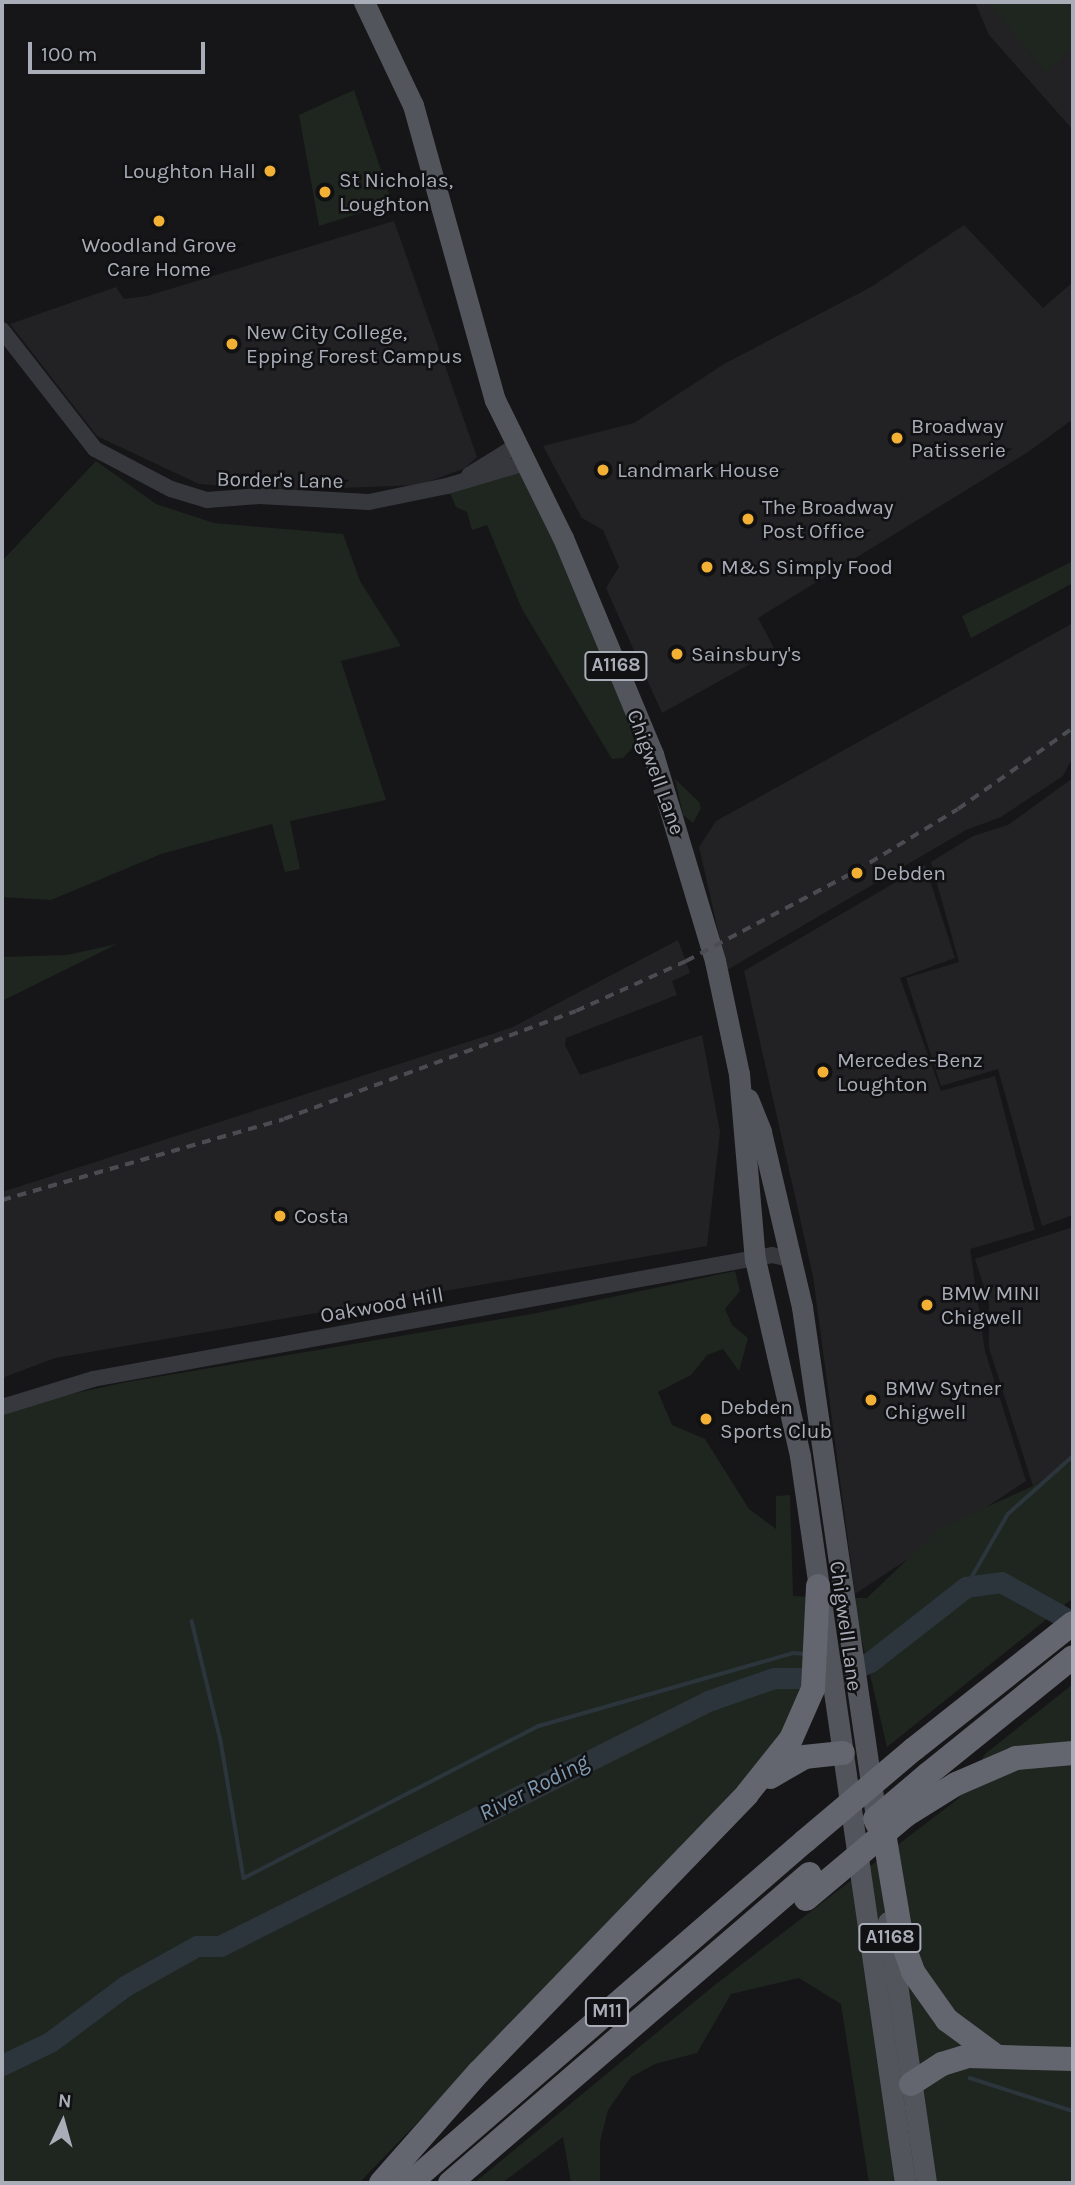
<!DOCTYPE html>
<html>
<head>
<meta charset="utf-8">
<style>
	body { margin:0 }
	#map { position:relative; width:1075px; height:2185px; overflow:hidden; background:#161618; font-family:Karla,sans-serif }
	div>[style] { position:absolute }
	.built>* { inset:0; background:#222225 }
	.green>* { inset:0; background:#1e261f }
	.stream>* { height:3.5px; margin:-1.75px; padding:0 1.75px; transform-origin:1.75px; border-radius:1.75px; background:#2c353c }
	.river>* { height:21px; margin:-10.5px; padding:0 10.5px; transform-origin:10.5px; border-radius:10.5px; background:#2c353c }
	.minor>* { height:16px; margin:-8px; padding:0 8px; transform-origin:8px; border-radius:8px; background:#37383d }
	.major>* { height:21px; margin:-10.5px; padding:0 10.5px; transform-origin:10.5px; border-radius:10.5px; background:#53555c }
	.highway>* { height:24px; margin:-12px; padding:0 12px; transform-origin:12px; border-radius:12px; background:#63666e }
	.rail>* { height:3.5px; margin-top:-1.75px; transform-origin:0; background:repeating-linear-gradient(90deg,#4a4c52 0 9px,transparent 0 16px) }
	.highway-bridge>* { height:24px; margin:-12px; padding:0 12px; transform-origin:12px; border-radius:12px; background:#63666e }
	.dots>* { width:19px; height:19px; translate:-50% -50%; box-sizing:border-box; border:4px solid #111113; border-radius:50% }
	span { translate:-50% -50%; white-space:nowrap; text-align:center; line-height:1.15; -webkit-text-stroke:5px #111113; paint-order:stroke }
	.shield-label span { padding:2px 5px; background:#111113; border:2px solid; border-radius:5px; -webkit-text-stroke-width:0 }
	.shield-label { font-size:19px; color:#a8adb8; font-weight:700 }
	.poi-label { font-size:21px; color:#a8adb8 }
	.right { translate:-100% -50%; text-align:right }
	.left { translate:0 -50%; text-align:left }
	.street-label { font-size:21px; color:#a8adb8 }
	.water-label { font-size:23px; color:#7f9bb3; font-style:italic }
	.frame { position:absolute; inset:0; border:4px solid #a8adb8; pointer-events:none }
	.north { position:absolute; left:28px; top:2087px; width:70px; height:70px; -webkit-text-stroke:5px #111113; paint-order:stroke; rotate:5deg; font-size:19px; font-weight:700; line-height:28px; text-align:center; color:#a8adb8 }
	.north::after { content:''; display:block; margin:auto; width:24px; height:32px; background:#a8adb8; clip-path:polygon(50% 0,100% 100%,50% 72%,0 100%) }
	.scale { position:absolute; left:28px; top:42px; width:177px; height:32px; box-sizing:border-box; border:4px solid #a8adb8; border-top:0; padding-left:9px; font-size:21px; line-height:24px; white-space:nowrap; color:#a8adb8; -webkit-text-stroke:5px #111113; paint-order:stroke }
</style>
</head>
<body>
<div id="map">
	<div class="built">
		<div style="clip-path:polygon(975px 2px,1073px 2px,1073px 130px,989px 35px)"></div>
		<div style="clip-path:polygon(394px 221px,477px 457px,465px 468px,420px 485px,287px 490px,199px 484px,97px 436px,10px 324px,116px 287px,124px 299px,147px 296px)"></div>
		<div style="clip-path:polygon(964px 225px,1043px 308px,1073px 282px,1073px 419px,1028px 452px,758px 618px,775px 650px,662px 713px,606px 588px,619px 567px,603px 530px,582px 518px,543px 446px,634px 423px,724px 364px,871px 287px)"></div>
		<div style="clip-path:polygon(1073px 623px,1073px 757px,1063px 776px,1001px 817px,966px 830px,727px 970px,699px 847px,716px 821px)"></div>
		<div style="clip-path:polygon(1073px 778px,1073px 1215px,1042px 1226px,998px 1069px,941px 1086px,906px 978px,959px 962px,931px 862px,973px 836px,1008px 825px)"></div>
		<div style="clip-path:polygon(925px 865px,955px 958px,900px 978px,941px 1091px,995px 1076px,1035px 1230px,970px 1249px,985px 1351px,1026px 1481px,855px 1594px,813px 1276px,744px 971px)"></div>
		<div style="clip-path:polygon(678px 940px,690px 973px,672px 981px,677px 995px,566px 1038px,565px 1045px,580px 1075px,702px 1035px,720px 1132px,707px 1246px,55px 1358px,2px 1378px,2px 1192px,511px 1028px)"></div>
		<div style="clip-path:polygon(1073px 1227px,1073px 1460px,1033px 1486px,989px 1348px,989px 1303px,975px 1259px)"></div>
	</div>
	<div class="green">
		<div style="clip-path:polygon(993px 2px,1065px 2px,1073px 11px,1073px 48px,1046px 72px,990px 5px)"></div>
		<div style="clip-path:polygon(354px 90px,392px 203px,319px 226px,299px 115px)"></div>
		<div style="clip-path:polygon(516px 446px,599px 628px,636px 744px,623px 758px,612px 759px,522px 609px,487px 525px,472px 530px,467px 512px,456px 507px,447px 486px)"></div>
		<div style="clip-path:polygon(96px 461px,156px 504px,214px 523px,343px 534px,360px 581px,401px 646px,341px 661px,386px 800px,290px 821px,300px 869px,285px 872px,272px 824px,161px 854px,51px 900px,2px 897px,2px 561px)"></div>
		<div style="clip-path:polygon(1071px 562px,1073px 583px,971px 638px,962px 616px)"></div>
		<div style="clip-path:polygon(675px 779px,699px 802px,701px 808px,693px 823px,683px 815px)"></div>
		<div style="clip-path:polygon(117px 944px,2px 1001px,2px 957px,67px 955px)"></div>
		<div style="clip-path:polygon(735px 1271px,740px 1291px,725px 1309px,732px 1325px,748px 1338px,739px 1371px,723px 1349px,707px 1355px,691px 1375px,658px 1392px,672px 1425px,705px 1439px,749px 1509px,776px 1529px,776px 1496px,790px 1495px,793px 1596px,812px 1597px,798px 1716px,737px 1791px,359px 2183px,2px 2183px,2px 1409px,127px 1382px,537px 1313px)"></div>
		<div style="clip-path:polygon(1073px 1460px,1073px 1598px,887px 1747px,852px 1598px,867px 1598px,940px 1528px,1033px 1486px)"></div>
		<div style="clip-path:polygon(1073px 1684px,1073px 2183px,869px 2183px,841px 2004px,799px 1978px,731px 1994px,697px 2053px,655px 2064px,631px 2077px,608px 2110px,600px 2142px,600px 2183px,571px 2183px,563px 2137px,502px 2183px,474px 2183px,716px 1984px,959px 1798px,985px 1754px)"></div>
	</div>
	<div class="stream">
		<div style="left:966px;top:1587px;width:84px;rotate:-60.1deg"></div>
		<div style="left:1008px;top:1514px;width:87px;rotate:-41.7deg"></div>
		<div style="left:192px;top:1621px;width:123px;rotate:76.4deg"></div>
		<div style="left:221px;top:1741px;width:139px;rotate:80.5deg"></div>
		<div style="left:244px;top:1878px;width:332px;rotate:-27.3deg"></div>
		<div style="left:539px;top:1726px;width:264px;rotate:-16deg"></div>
		<div style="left:793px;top:1653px;width:14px;rotate:4deg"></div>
		<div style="left:860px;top:1661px;width:10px;rotate:6deg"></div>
		<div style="left:970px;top:2078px;width:108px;rotate:17.8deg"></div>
	</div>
	<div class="river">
		<div style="left:2px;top:2065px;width:53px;rotate:-25.6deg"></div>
		<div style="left:50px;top:2042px;width:94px;rotate:-36.7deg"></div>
		<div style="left:125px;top:1986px;width:82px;rotate:-29.1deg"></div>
		<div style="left:197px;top:1946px;width:23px"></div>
		<div style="left:220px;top:1946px;width:546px;rotate:-26.66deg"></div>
		<div style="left:708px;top:1701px;width:70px;rotate:-19.2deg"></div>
		<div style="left:774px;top:1678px;width:61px"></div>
		<div style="left:835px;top:1678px;width:38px;rotate:-25deg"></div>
		<div style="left:870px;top:1662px;width:122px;rotate:-38deg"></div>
		<div style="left:966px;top:1587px;width:35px;rotate:-8deg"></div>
		<div style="left:1001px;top:1582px;width:82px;rotate:29.1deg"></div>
	</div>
	<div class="minor">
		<div style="left:2px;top:330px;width:151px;rotate:52deg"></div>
		<div style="left:95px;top:449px;width:86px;rotate:27.8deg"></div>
		<div style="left:171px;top:489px;width:38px;rotate:17deg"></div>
		<div style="left:207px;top:500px;width:52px;rotate:-4.4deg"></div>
		<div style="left:259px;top:496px;width:110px;rotate:3.1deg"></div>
		<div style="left:369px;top:502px;width:80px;rotate:-11.6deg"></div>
		<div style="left:447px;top:486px;width:81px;rotate:-16.4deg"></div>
		<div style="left:469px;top:475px;width:55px;rotate:-31.7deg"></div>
		<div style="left:2px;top:1407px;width:95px;rotate:-17.1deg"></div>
		<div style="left:93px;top:1379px;width:690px;rotate:-10.35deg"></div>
		<div style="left:772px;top:1255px;width:17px;rotate:13deg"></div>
	</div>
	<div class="major">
		<div style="left:364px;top:2px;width:114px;rotate:64.6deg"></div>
		<div style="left:413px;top:105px;width:306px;rotate:74.5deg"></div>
		<div style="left:495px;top:400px;width:154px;rotate:63.8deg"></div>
		<div style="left:563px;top:538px;width:234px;rotate:67.4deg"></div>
		<div style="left:653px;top:754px;width:216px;rotate:73.3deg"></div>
		<div style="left:715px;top:961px;width:116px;rotate:78deg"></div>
		<div style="left:739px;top:1074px;width:186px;rotate:85.1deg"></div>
		<div style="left:755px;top:1259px;width:202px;rotate:77.1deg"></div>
		<div style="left:800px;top:1456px;width:735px;rotate:81.78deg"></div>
		<div style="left:748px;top:1099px;width:35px;rotate:68deg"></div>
		<div style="left:761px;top:1132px;width:180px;rotate:76.8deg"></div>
		<div style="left:802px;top:1307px;width:529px;rotate:81.75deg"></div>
		<div style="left:888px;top:1922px;width:264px;rotate:81.7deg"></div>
	</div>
	<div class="highway">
		<div style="left:914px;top:1749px;width:203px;rotate:-38.4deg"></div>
		<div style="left:928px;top:1774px;width:186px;rotate:-38.9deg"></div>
		<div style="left:770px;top:1777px;width:39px;rotate:-30deg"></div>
		<div style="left:804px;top:1757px;width:39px;rotate:-6deg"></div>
		<div style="left:956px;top:1784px;width:65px;rotate:-23.4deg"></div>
		<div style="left:1016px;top:1758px;width:57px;rotate:-5deg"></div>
		<div style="left:877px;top:1823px;width:12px;rotate:55deg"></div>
		<div style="left:884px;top:1833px;width:109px;rotate:80.5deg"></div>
		<div style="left:902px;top:1941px;width:33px;rotate:70deg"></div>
		<div style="left:913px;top:1972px;width:59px;rotate:54.7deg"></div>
		<div style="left:947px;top:2020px;width:61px;rotate:36.3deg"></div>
		<div style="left:911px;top:2084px;width:37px;rotate:-33deg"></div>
		<div style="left:942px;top:2064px;width:28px;rotate:-17deg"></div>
		<div style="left:969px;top:2056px;width:104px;rotate:1.7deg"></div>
		<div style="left:381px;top:2183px;width:148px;rotate:-48.6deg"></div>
		<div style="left:479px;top:2072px;width:386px;rotate:-46deg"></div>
		<div style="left:747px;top:1794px;width:70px;rotate:-51.3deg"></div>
		<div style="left:791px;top:1739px;width:55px;rotate:-66.3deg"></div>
		<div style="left:813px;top:1689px;width:103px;rotate:-87.2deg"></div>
		<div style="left:410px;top:2183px;width:522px;rotate:-40.89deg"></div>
		<div style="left:450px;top:2183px;width:474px;rotate:-40.7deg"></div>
	</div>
	<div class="rail">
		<div style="left:2px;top:1200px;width:293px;rotate:-16deg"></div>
		<div style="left:284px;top:1119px;width:311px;rotate:-20.3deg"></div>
		<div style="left:576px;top:1011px;width:121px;rotate:-24.4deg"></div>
		<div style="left:686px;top:961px;width:192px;rotate:-27.9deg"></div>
		<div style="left:856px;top:871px;width:119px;rotate:-31.3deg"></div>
		<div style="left:958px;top:809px;width:141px;rotate:-35.2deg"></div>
	</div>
	<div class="highway-bridge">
		<div style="left:875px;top:1819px;width:70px;rotate:-40.3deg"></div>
		<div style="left:805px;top:1841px;width:143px;rotate:-40.2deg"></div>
		<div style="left:806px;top:1899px;width:131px;rotate:-40deg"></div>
		<div style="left:906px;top:1815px;width:59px;rotate:-31.8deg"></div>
	</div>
	<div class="dots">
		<div style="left:270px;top:171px;background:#f2b134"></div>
		<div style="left:325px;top:192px;background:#f2b134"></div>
		<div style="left:159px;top:221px;background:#f2b134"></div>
		<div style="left:232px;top:344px;background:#f2b134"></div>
		<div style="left:897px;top:438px;background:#f2b134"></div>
		<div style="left:603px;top:470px;background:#f2b134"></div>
		<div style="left:748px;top:519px;background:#f2b134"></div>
		<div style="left:707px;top:567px;background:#f2b134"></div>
		<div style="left:677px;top:654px;background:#f2b134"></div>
		<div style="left:857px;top:873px;background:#f2b134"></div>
		<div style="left:823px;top:1072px;background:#f2b134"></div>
		<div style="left:280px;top:1216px;background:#f2b134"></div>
		<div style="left:927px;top:1305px;background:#f2b134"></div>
		<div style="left:871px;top:1400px;background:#f2b134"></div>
		<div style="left:706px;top:1419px;background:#f2b134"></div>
	</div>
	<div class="shield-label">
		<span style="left:616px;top:666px">A1168</span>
		<span style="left:890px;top:1938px">A1168</span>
		<span style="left:607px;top:2012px">M11</span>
	</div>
	<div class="poi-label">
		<span class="right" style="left:256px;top:171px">Loughton Hall</span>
		<span class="left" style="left:339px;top:192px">St Nicholas,<br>Loughton</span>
		<span style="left:159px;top:257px">Woodland Grove<br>Care Home</span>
		<span class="left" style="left:246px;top:344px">New City College,<br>Epping Forest Campus</span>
		<span class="left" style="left:911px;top:438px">Broadway<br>Patisserie</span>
		<span class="left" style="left:617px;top:470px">Landmark House</span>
		<span class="left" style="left:762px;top:519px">The Broadway<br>Post Office</span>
		<span class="left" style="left:721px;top:567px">M&amp;S Simply Food</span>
		<span class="left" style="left:691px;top:654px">Sainsbury's</span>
		<span class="left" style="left:873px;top:873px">Debden</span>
		<span class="left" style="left:837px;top:1072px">Mercedes-Benz<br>Loughton</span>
		<span class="left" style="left:294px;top:1216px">Costa</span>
		<span class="left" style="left:941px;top:1305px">BMW MINI<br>Chigwell</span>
		<span class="left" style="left:885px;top:1400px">BMW Sytner<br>Chigwell</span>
		<span class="left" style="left:720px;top:1419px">Debden<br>Sports Club</span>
	</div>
	<div class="street-label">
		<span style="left:280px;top:480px;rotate:1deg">Border's Lane</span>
		<span style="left:656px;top:772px;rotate:70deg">Chigwell Lane</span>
		<span style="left:382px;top:1305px;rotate:-10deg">Oakwood Hill</span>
		<span style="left:846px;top:1626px;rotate:82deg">Chigwell Lane</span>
	</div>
	<div class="water-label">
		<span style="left:534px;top:1788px;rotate:-27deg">River Roding</span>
	</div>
	<div class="frame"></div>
	<div class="north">N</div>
	<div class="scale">100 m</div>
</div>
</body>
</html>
